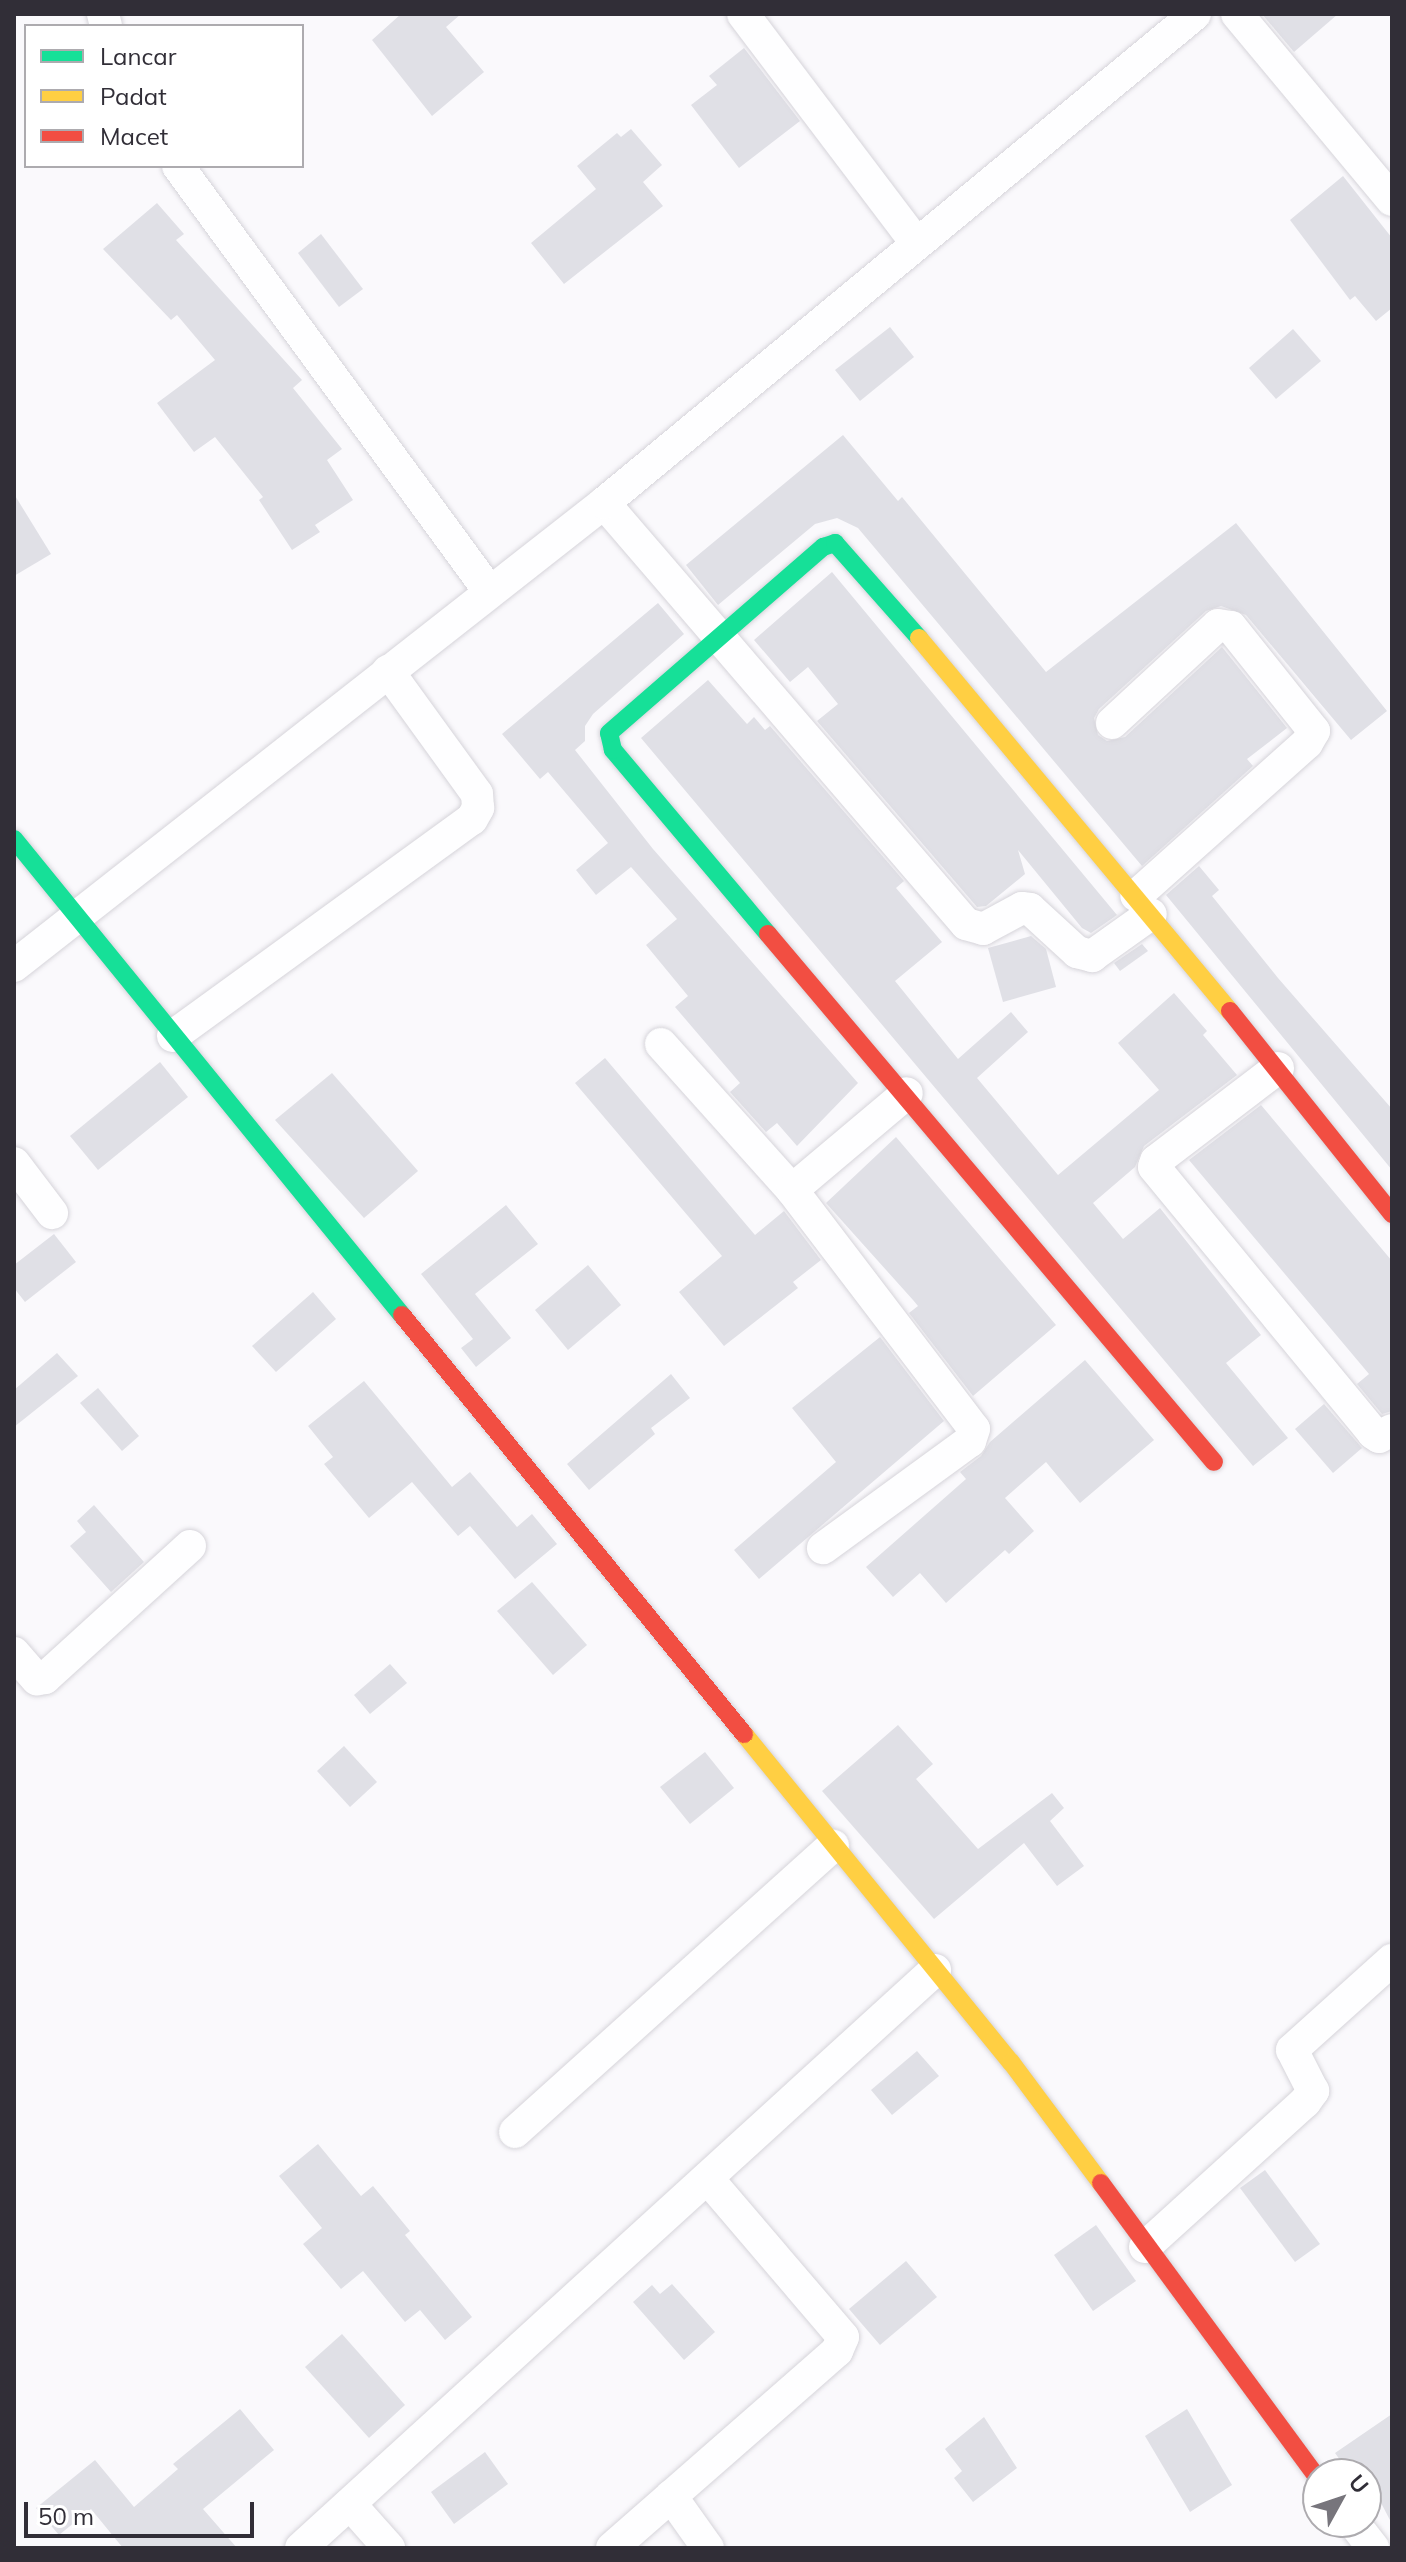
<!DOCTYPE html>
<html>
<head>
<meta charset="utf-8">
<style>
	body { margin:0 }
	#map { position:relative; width:1406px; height:2562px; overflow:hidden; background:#faf9fc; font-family:Mulish,sans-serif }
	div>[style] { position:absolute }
	.building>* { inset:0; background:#e0e0e6 }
	.roads { filter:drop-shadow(0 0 2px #d6d4da) drop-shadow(0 0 2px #d6d4da) }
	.street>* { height:32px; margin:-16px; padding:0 16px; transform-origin:16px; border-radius:16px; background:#fefeff }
	.fast>* { height:18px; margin:-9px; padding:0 9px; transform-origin:9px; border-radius:9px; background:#16e098 }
	.slow>* { height:18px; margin:-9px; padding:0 9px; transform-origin:9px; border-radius:9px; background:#ffcf43 }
	.jam>* { height:18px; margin:-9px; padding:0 9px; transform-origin:9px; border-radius:9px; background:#f24e42 }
	span { translate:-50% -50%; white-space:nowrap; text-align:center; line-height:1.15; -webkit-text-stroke:7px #fff; paint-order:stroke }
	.frame { position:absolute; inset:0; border:16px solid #312e37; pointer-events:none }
	.legend { position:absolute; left:24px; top:24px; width:280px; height:144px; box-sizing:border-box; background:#fff; border:2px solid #adabaf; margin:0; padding:10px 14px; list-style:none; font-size:24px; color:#312e37 }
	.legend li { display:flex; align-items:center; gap:16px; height:40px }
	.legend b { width:40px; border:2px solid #adabaf }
	.north { position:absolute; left:1302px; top:2458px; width:80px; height:80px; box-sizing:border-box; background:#fff; border:2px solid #adabaf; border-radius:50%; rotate:50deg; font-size:22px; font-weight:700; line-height:32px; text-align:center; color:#312e37 }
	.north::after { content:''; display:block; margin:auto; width:28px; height:36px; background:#77757c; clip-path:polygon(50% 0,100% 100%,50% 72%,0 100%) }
	.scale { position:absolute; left:24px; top:2502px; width:230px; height:36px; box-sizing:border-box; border:4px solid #312e37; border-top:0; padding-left:10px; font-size:24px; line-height:28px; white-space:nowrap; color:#312e37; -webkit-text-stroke:6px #fff; paint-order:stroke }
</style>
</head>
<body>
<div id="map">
	<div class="building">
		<div style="clip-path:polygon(401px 14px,461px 14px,446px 27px,484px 72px,432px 116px,372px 40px)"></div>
		<div style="clip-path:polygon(1262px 14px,1338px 14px,1294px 52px)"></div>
		<div style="clip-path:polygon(744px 48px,800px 121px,739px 168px,691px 105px,717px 85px,709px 76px)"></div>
		<div style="clip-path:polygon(631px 129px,662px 165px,643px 182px,663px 206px,564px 284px,531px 243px,596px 189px,577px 166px,617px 133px,621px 137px)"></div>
		<div style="clip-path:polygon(1343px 176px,1392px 238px,1392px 308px,1376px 321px,1355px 296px,1350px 300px,1290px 220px)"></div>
		<div style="clip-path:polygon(157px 203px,184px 234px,176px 240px,302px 380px,293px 388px,342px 449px,327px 460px,353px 500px,315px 525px,320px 532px,292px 550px,259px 500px,263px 497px,215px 437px,194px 452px,157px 403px,215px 360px,177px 315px,171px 320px,103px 249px)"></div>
		<div style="clip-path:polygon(321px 234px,363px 289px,339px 307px,298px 253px)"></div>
		<div style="clip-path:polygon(890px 327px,914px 357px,860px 401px,835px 370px)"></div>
		<div style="clip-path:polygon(1293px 329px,1321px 361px,1276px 399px,1249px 368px)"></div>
		<div style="clip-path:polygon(843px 435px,898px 501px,902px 497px,1046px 672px,1236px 523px,1387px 711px,1351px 740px,1246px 615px,1221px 606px,1206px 611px,1099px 709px,1094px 718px,1098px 735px,1107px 741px,1125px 737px,1222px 647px,1287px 728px,1247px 759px,1253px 766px,1142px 866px,858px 528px,837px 518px,815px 524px,718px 605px,686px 565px)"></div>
		<div style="clip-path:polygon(14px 494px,51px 554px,14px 576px)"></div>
		<div style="clip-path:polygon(832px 572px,1117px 915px,1091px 933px,1082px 928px,1018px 850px,1025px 874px,986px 906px,977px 907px,817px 721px,838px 704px,808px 667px,790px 682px,754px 640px)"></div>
		<div style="clip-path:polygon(658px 603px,684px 634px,593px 714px,585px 726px,585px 741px,575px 750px,653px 849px,858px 1083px,797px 1146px,777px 1123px,766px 1132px,730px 1092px,740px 1083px,675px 1007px,688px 996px,646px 945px,677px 919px,631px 867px,596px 895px,576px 870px,608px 843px,548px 772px,540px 779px,502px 734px)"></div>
		<div style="clip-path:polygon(708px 680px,747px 724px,754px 717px,765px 730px,770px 726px,904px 881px,896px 888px,942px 942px,895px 981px,958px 1059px,1011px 1012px,1028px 1032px,977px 1078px,1058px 1175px,1159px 1090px,1118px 1043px,1174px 993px,1207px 1031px,1203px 1035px,1237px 1075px,1144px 1146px,1135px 1167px,1093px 1203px,1123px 1239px,1160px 1208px,1261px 1335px,1226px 1363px,1288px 1438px,1253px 1466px,641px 738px)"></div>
		<div style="clip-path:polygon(1199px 866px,1219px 890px,1212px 896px,1278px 978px,1392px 1109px,1392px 1170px,1166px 895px)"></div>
		<div style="clip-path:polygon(1031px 936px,1046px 949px,1056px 987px,1003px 1002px,988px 948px)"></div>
		<div style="clip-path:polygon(1142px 944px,1148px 951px,1120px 971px,1114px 963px)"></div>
		<div style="clip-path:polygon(605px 1058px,755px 1235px,784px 1211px,821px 1260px,793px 1282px,798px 1288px,724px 1346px,679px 1292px,722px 1256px,575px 1083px)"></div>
		<div style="clip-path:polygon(160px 1062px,188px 1097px,98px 1170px,70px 1136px)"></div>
		<div style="clip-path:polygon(332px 1073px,418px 1171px,364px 1218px,275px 1120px)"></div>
		<div style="clip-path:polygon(1261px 1105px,1392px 1261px,1392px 1411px,1382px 1414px,1357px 1384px,1369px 1374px,1189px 1160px)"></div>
		<div style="clip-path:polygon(896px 1137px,1056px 1325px,973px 1396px,909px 1313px,918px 1306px,913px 1300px,826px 1203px)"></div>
		<div style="clip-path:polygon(506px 1205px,538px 1244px,475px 1294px,511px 1338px,476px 1367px,461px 1348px,473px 1339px,421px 1274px)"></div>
		<div style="clip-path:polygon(54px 1234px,76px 1262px,25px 1302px,14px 1288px,14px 1265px)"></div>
		<div style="clip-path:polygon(588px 1265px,621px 1305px,568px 1350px,535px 1310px)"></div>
		<div style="clip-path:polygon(313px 1292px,336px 1319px,276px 1372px,252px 1346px)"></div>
		<div style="clip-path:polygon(880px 1337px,944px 1421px,759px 1579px,734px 1550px,836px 1462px,792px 1408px)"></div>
		<div style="clip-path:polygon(57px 1353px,78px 1376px,14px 1427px,14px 1390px)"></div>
		<div style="clip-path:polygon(1085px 1360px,1154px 1440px,1080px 1503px,1046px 1462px,1005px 1498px,1034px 1531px,1009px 1554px,1005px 1550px,946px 1603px,920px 1573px,893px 1597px,866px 1567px,966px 1479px,960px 1472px,981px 1456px,990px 1442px)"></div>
		<div style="clip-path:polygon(671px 1374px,690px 1398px,651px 1428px,655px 1434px,589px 1490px,567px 1464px)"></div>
		<div style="clip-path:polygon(364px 1381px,452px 1487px,470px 1472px,517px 1527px,532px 1514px,557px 1544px,515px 1579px,470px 1526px,458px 1536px,412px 1482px,369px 1518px,324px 1464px,333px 1457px,308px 1426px)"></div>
		<div style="clip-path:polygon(98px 1388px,139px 1436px,122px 1451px,80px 1403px)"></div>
		<div style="clip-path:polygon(1324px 1404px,1362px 1448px,1333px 1473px,1295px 1429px)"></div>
		<div style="clip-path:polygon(94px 1505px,144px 1562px,111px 1592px,70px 1546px,86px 1532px,77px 1521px)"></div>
		<div style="clip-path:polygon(532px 1582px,587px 1645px,553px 1675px,497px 1611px)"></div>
		<div style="clip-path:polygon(390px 1664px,407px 1683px,370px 1714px,354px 1695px)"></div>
		<div style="clip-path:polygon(898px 1725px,933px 1764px,916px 1779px,978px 1849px,1052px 1793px,1064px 1808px,1050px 1821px,1084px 1866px,1057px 1886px,1024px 1843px,934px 1919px,822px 1791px)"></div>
		<div style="clip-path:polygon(344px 1746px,377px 1782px,350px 1807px,317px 1771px)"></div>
		<div style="clip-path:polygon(705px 1752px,734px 1788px,690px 1824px,660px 1787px)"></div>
		<div style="clip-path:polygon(917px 2051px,939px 2076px,892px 2115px,871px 2090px)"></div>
		<div style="clip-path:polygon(318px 2144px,361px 2196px,373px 2186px,410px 2231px,405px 2235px,472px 2317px,445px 2340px,420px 2310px,405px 2322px,363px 2271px,341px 2289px,303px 2244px,322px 2228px,279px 2176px)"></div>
		<div style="clip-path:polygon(1265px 2170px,1320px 2244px,1295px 2262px,1240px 2188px)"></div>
		<div style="clip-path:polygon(1096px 2225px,1136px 2281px,1093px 2311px,1054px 2255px)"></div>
		<div style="clip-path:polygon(906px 2261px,937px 2297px,880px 2345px,849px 2309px)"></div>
		<div style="clip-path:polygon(672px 2284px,715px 2332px,684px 2360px,633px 2302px,652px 2285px,660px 2294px)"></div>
		<div style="clip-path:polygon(342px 2334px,405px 2405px,369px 2438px,305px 2367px)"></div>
		<div style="clip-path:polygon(240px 2409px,274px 2450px,203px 2509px,237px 2548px,123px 2548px,91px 2509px,59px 2535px,36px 2508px,95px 2460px,134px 2507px,178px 2469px,173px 2464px)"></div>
		<div style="clip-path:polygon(1187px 2409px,1232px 2485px,1190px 2512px,1145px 2436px)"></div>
		<div style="clip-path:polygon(1392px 2414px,1392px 2524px,1366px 2474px,1350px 2474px,1335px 2453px)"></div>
		<div style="clip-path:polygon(984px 2417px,1017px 2468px,973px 2502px,954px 2478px,962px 2471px,945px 2449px)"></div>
		<div style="clip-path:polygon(485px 2452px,508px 2484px,454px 2524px,431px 2492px)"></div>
	</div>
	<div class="roads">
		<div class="street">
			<div style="left:103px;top:14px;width:12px;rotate:76deg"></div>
			<div style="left:743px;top:14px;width:288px;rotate:52.9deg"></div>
			<div style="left:1237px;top:14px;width:242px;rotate:50.2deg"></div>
			<div style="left:178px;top:166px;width:527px;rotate:53.8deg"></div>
			<div style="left:604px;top:503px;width:555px;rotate:49.31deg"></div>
			<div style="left:966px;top:924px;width:18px;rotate:16deg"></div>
			<div style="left:983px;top:929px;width:44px;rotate:-28.3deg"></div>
			<div style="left:1022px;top:908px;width:8px;rotate:7deg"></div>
			<div style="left:1030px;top:909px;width:64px;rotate:42.5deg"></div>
			<div style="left:1077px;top:952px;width:16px;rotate:15deg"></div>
			<div style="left:1092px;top:956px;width:72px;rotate:-35.4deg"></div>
			<div style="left:1112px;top:723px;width:144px;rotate:-42.8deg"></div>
			<div style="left:1218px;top:625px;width:13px;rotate:9deg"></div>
			<div style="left:1231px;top:627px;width:133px;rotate:51.4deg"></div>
			<div style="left:1314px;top:731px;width:14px;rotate:120deg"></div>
			<div style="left:1307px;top:743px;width:229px;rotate:138.2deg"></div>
			<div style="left:14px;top:966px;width:750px;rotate:-38.12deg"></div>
			<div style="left:604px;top:503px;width:767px;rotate:-39.6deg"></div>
			<div style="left:173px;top:1036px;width:369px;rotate:-36deg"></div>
			<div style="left:472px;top:819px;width:13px;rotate:-61deg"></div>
			<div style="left:478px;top:808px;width:14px;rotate:-94deg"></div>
			<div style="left:477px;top:794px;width:152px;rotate:-125.9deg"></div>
			<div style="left:661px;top:1044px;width:196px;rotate:48.1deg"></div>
			<div style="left:792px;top:1190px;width:300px;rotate:52.7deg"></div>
			<div style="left:974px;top:1429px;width:13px;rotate:108deg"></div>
			<div style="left:970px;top:1441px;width:182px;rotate:143.9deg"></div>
			<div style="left:1278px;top:1068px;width:153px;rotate:142.7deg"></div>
			<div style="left:1156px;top:1161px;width:6px;rotate:108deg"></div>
			<div style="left:1154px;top:1167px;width:345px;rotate:50.5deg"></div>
			<div style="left:1373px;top:1433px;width:7px;rotate:34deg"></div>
			<div style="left:1379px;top:1437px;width:15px;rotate:-28deg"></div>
			<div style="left:14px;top:1163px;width:63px;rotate:52.8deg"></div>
			<div style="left:792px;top:1190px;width:150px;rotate:-40.1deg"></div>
			<div style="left:14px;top:1653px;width:35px;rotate:49deg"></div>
			<div style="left:37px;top:1679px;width:8px;rotate:-7deg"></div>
			<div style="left:45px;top:1678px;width:196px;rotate:-42.3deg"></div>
			<div style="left:515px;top:2132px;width:428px;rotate:-42deg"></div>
			<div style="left:1145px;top:2247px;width:216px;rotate:-42.2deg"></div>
			<div style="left:1305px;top:2102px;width:14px;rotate:-54deg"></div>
			<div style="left:1313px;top:2091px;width:46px;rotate:-117.1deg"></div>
			<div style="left:1292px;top:2050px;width:135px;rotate:-42deg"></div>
			<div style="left:671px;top:2496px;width:64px;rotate:54.6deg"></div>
			<div style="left:350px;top:2504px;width:59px;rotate:48.4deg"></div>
			<div style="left:1353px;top:2522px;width:33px;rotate:52deg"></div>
			<div style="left:301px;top:2548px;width:858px;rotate:-42.35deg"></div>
			<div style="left:612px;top:2548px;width:299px;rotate:-41.2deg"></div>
			<div style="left:837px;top:2351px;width:15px;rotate:-67deg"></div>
			<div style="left:843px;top:2337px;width:209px;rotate:-130.5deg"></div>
		</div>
		<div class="fast">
			<div style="left:14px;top:839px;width:614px;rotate:50.82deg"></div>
			<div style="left:768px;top:934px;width:241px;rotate:-130.1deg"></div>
			<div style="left:613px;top:750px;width:17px;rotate:-103deg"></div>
			<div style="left:609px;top:733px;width:284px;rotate:-41deg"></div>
			<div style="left:823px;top:547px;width:13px;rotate:-18deg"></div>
			<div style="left:835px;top:543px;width:127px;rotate:48.5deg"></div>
		</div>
		<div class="slow">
			<div style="left:919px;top:638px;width:486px;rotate:50.2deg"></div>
			<div style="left:744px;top:1734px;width:423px;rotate:50.9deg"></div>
			<div style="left:1011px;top:2062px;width:151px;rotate:53.4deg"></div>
		</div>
		<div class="jam">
			<div style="left:768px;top:934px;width:691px;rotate:49.81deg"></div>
			<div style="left:1230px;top:1011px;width:260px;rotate:51.4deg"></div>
			<div style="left:402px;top:1315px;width:541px;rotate:50.78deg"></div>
			<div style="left:1101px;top:2183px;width:366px;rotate:53.7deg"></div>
		</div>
	</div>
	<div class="frame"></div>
	<ul class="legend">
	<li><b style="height:10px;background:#16e098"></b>Lancar</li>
	<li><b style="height:10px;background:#ffcf43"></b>Padat</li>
	<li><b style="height:10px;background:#f24e42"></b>Macet</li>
	</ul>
	<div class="north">U</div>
	<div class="scale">50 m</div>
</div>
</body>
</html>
